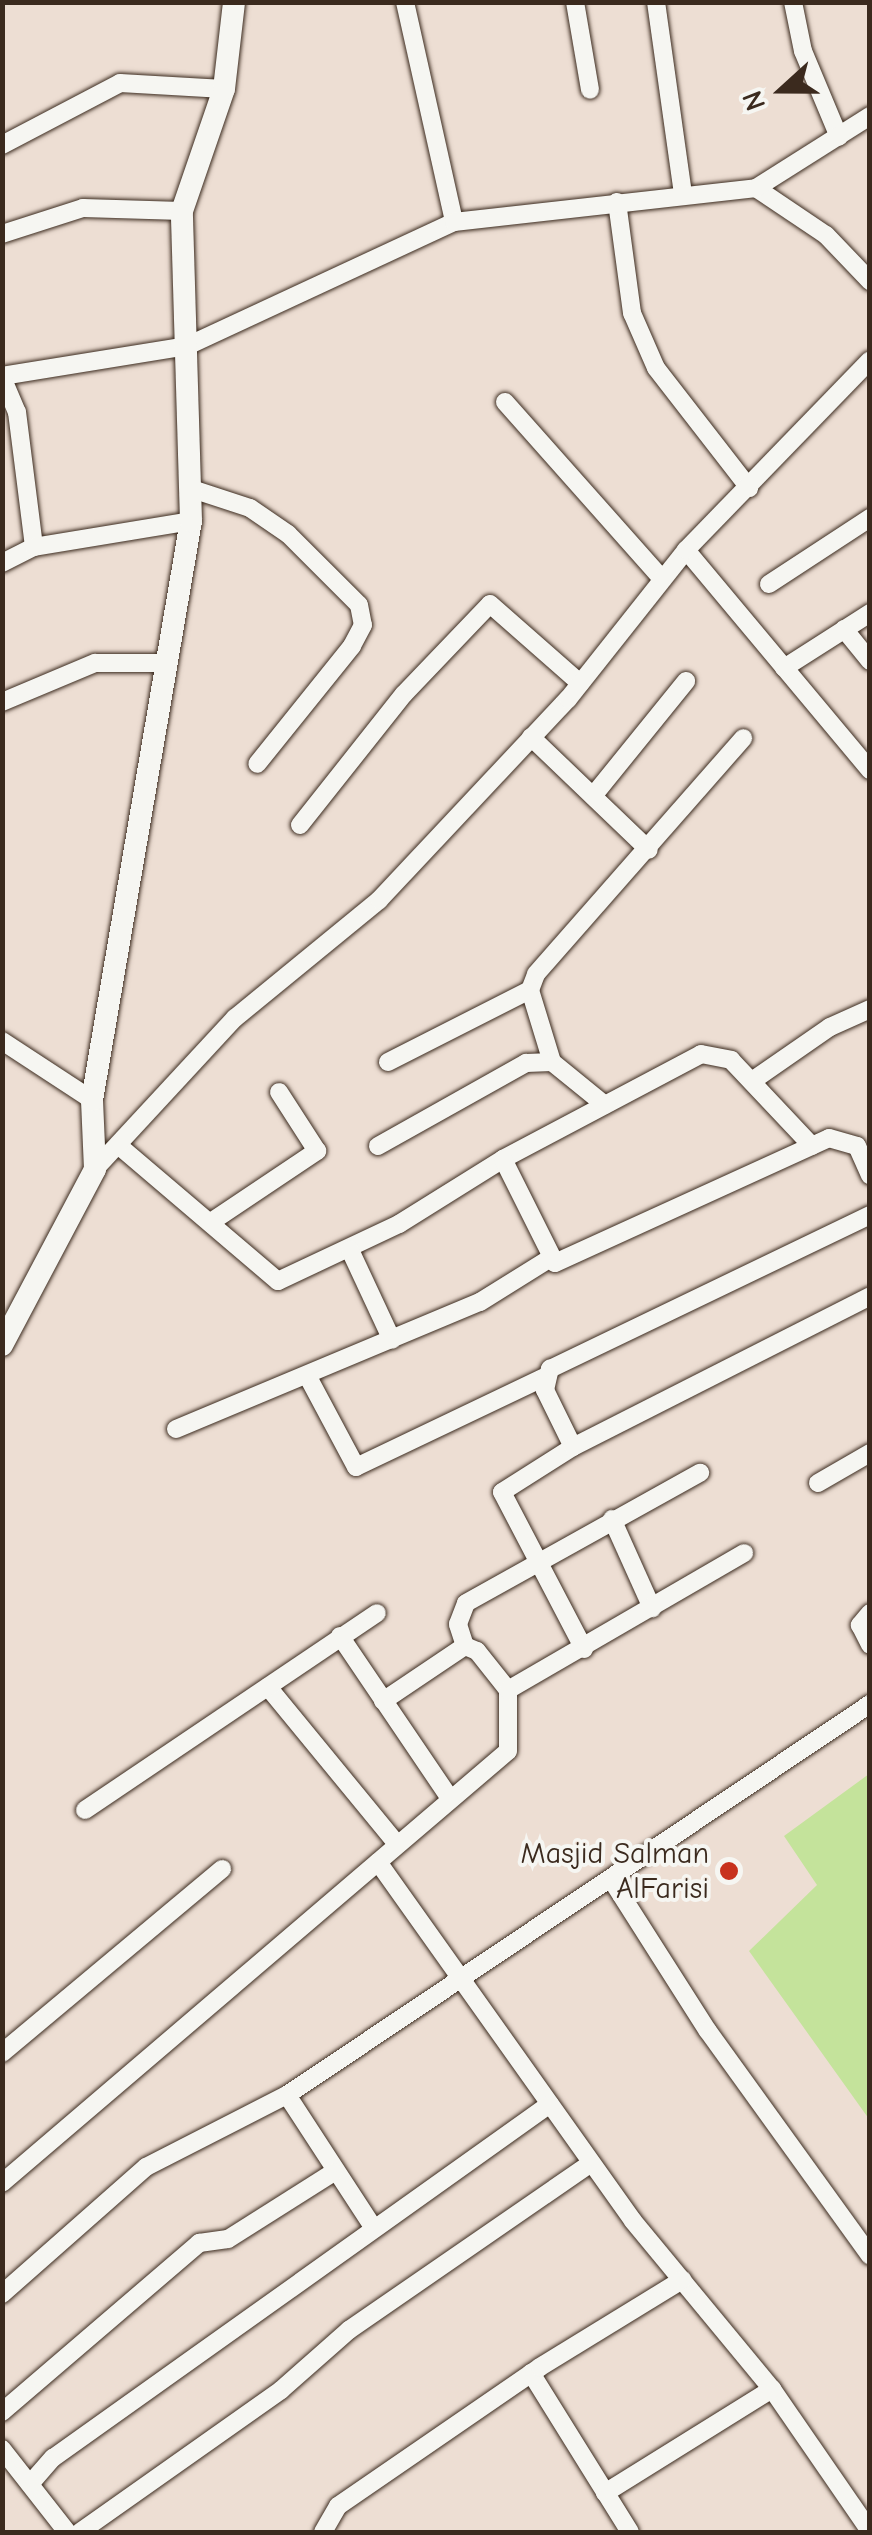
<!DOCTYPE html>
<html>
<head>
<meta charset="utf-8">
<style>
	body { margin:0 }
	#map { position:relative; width:872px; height:2535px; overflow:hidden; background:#edded3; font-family:"Comic Neue",sans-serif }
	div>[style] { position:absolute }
	.green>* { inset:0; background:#c4e39b }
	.roads { filter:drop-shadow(0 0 2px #3b2a1e) drop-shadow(0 0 2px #3b2a1e) }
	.minor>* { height:18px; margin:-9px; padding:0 9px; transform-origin:9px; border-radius:9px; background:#f6f6f2 }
	.tertiary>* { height:22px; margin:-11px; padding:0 11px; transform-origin:11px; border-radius:11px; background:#f6f6f2 }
	.dots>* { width:28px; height:28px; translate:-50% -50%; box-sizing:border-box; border:5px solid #f6f6f2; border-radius:50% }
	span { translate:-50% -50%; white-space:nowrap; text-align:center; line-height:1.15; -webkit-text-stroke:8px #f6f6f2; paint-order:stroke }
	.poi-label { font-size:30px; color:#3b2a1e }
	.right { translate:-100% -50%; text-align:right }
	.frame { position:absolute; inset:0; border:5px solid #3b2a1e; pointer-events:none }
	.north { position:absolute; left:732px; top:40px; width:100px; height:100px; -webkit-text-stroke:8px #f6f6f2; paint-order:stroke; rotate:249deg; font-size:28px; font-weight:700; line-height:40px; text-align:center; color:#3b2a1e }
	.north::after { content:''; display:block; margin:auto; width:35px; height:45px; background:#3b2a1e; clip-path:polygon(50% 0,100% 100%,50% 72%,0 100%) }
</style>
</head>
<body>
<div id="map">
	<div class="green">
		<div style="clip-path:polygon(869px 1774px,869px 2119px,749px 1951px,817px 1885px,784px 1836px)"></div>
	</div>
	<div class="roads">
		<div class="minor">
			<div style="left:405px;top:2px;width:225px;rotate:77.4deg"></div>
			<div style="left:575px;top:2px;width:89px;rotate:80.3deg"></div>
			<div style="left:656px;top:2px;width:194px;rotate:82deg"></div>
			<div style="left:793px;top:2px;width:50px;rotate:78.5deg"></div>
			<div style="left:803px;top:51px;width:93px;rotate:67.3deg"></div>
			<div style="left:2px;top:145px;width:133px;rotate:-27.7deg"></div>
			<div style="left:120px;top:83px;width:104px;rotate:3.3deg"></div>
			<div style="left:756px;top:188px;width:84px;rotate:33.9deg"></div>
			<div style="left:826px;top:235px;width:64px;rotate:46.3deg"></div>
			<div style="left:617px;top:202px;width:112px;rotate:82.3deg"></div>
			<div style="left:632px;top:313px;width:60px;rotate:66.4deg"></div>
			<div style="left:656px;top:368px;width:152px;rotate:52.2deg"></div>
			<div style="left:2px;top:234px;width:85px;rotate:-17.8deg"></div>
			<div style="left:83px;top:208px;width:99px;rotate:1.7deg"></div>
			<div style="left:2px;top:376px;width:187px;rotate:-9.2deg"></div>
			<div style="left:187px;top:346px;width:294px;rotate:-24.9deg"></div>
			<div style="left:454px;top:222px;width:304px;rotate:-6.4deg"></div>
			<div style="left:756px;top:188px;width:135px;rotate:-32.3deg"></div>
			<div style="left:2px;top:377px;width:38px;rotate:67deg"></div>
			<div style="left:17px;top:412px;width:136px;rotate:82.8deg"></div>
			<div style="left:505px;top:402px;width:235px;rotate:48.4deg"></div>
			<div style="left:192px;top:489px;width:61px;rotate:18.1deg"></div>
			<div style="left:250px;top:508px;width:46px;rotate:34.4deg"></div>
			<div style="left:288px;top:534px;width:100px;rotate:45deg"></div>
			<div style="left:359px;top:605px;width:20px;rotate:79deg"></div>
			<div style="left:363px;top:625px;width:24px;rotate:118deg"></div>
			<div style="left:352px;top:646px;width:151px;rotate:128.8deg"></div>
			<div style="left:686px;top:550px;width:287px;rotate:50.1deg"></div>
			<div style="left:2px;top:563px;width:36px;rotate:-27deg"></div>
			<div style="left:34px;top:547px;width:159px;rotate:-9.4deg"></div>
			<div style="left:769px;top:584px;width:121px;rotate:-33.2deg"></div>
			<div style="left:844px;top:629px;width:41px;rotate:50.9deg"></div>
			<div style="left:784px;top:668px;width:102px;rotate:-32.6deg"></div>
			<div style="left:2px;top:702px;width:101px;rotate:-22.8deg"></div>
			<div style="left:95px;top:663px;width:69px"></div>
			<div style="left:531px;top:737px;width:163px;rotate:43.8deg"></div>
			<div style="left:593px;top:796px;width:148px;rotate:-51deg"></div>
			<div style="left:300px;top:825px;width:167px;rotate:-51.6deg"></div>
			<div style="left:404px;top:694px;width:124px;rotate:-46.3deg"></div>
			<div style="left:490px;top:604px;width:120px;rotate:41.3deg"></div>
			<div style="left:2px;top:1041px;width:108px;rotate:33.2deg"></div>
			<div style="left:388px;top:1062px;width:159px;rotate:-26.9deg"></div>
			<div style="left:552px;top:1062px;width:75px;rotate:-107deg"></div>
			<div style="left:530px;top:990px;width:17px;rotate:-69deg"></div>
			<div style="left:536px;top:974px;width:314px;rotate:-48.7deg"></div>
			<div style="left:752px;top:1081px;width:95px;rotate:-34.7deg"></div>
			<div style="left:830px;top:1027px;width:44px;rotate:-24.2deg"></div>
			<div style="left:118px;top:1145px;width:210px;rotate:40.4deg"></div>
			<div style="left:278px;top:1281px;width:134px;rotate:-25.2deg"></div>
			<div style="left:399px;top:1224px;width:123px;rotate:-32deg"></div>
			<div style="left:503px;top:1159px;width:224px;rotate:-27.9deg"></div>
			<div style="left:701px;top:1054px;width:31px;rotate:11deg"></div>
			<div style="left:731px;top:1060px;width:118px;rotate:46.7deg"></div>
			<div style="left:378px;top:1146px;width:170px;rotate:-29.3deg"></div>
			<div style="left:526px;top:1063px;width:26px;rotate:-2deg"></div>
			<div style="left:552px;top:1062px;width:68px;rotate:39.1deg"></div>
			<div style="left:503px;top:1159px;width:116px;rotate:63.4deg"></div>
			<div style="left:555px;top:1263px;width:301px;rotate:-24.5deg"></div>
			<div style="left:829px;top:1138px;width:29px;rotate:16deg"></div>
			<div style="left:857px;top:1146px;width:32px;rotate:66deg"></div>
			<div style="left:95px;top:1169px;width:206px;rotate:-47.2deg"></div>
			<div style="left:235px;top:1018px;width:186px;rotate:-39.3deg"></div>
			<div style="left:379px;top:900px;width:276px;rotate:-46.8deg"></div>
			<div style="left:568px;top:699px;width:190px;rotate:-51.6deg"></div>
			<div style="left:686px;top:550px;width:264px;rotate:-45.9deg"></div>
			<div style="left:211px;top:1222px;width:128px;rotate:-33.8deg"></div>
			<div style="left:317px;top:1151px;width:70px;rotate:-122.8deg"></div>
			<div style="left:350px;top:1250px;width:99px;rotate:65deg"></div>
			<div style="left:308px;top:1377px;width:102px;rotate:61.9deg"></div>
			<div style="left:356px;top:1467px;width:207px;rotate:-25.5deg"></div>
			<div style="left:176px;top:1429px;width:329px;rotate:-22.7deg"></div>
			<div style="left:480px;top:1302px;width:81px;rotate:-31.9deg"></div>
			<div style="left:573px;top:1447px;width:64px;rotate:-116.2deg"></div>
			<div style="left:545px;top:1390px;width:22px;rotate:-77deg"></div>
			<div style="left:550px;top:1369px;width:355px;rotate:-25.7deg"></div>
			<div style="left:818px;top:1483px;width:60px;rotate:-30deg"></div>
			<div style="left:612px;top:1519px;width:98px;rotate:65.8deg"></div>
			<div style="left:870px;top:1613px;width:16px;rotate:130deg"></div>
			<div style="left:860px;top:1625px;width:22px;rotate:63deg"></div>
			<div style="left:340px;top:1636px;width:194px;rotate:55.9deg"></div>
			<div style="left:465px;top:1646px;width:23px;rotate:-108deg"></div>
			<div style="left:458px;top:1624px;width:22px;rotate:-69deg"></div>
			<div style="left:466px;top:1603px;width:268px;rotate:-29.1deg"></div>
			<div style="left:584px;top:1649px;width:177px;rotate:-117.6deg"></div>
			<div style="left:502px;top:1492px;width:84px;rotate:-32.4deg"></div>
			<div style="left:573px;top:1447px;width:333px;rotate:-26.9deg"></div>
			<div style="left:268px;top:1687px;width:203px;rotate:50.6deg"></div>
			<div style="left:383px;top:1701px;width:99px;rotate:-33.9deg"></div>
			<div style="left:465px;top:1646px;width:13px;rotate:23deg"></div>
			<div style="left:477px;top:1651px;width:50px;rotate:51.5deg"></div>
			<div style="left:85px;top:1810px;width:352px;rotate:-34deg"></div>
			<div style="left:378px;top:1862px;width:440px;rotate:54.6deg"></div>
			<div style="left:633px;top:2221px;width:218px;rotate:50.4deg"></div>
			<div style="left:772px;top:2389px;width:173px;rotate:55.4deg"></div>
			<div style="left:611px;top:1879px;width:180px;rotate:57.5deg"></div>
			<div style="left:708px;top:2031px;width:277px;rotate:54.2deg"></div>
			<div style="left:2px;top:2053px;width:287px;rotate:-39.9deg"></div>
			<div style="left:287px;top:2095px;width:158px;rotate:56.9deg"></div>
			<div style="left:2px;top:2183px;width:665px;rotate:-40.49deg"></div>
			<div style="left:508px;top:1751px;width:61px;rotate:-90deg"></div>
			<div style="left:508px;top:1690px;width:273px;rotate:-30.1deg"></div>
			<div style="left:2px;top:2294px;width:192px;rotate:-41.4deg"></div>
			<div style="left:146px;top:2167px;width:158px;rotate:-27.1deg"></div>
			<div style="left:287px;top:2095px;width:702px;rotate:-33.85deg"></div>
			<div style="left:531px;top:2373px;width:187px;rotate:58.1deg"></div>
			<div style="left:2px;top:2412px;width:260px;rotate:-40.6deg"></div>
			<div style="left:199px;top:2243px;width:29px;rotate:-8deg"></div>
			<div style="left:228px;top:2239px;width:125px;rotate:-32.3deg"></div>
			<div style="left:2px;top:2449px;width:105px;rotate:51.9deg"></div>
			<div style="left:30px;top:2484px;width:35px;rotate:-49deg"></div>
			<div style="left:53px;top:2458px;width:610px;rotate:-35.46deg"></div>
			<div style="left:605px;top:2493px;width:197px;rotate:-31.9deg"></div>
			<div style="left:80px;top:2532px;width:246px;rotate:-35.2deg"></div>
			<div style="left:281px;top:2390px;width:91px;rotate:-41.4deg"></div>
			<div style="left:349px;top:2330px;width:294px;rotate:-34.6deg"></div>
			<div style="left:323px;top:2532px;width:30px;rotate:-60deg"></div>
			<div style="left:338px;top:2506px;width:245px;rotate:-34.5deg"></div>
			<div style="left:540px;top:2367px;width:167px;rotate:-31.5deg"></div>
		</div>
		<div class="tertiary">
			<div style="left:2px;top:1345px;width:199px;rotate:-62.1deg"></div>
			<div style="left:95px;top:1169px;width:69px;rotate:-92.5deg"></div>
			<div style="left:92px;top:1100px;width:587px;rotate:-80.3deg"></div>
			<div style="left:191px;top:521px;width:310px;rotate:-91.7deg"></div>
			<div style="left:182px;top:211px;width:129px;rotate:-71deg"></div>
			<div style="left:224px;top:89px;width:88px;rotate:-83.4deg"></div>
		</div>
	</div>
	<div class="dots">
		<div style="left:729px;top:1871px;background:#c8321e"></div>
	</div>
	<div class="poi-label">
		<span class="right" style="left:709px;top:1871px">Masjid Salman<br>AlFarisi</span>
	</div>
	<div class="frame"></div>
	<div class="north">N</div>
</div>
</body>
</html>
